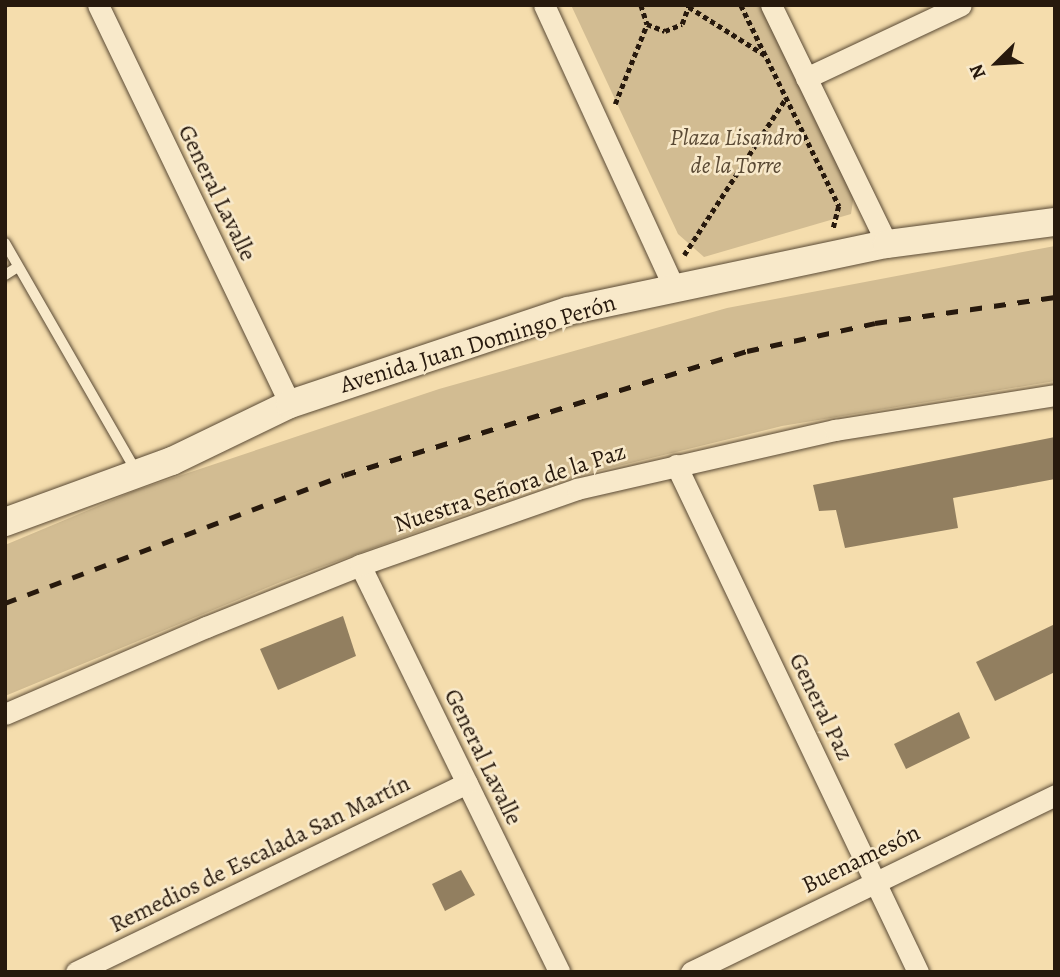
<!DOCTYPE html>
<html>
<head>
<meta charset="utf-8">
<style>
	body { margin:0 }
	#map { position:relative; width:1060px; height:977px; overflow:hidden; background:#f5ddad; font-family:Alegreya,serif }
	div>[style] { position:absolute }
	.green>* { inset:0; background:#d2bc92 }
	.building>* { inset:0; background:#927f60 }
	.path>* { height:4.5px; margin-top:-2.25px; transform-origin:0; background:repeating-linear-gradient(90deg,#27190d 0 5px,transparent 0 8.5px) }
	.roads { filter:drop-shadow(0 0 2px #5a4a35) drop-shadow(0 0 2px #5a4a35) }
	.service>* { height:10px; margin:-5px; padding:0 5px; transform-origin:5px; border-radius:5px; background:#f8e9ca }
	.minor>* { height:21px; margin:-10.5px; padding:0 10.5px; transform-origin:10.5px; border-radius:10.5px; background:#f8e9ca }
	.tertiary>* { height:28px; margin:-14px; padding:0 14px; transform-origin:14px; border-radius:14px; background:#f8e9ca }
	.rail>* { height:5px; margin-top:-2.5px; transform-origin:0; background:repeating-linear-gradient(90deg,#27190d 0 12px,transparent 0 24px) }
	span { translate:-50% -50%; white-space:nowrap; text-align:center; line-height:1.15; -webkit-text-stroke:5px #f8e9ca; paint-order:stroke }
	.park-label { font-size:24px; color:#5a4a35; font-style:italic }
	.street-label { font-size:24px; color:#27190d }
	.frame { position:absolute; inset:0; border:7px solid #27190d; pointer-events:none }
	.north { position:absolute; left:962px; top:28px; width:70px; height:70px; -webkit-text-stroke:5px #f8e9ca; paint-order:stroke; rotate:246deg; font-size:19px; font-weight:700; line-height:28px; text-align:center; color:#27190d }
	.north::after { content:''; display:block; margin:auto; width:24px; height:32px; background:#27190d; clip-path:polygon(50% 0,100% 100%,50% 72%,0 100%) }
</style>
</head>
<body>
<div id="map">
	<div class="green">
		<div style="clip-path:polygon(571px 5px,760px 5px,854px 194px,851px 214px,704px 257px,678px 234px)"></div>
		<div style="clip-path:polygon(1055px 246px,1055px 381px,782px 426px,557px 481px,283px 581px,5px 696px,5px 545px,134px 491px,439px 389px,727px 308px)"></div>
	</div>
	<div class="building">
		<div style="clip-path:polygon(1055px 437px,1055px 479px,953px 498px,958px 528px,845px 548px,836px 510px,819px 511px,813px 485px)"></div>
		<div style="clip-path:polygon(343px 616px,356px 656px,278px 690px,260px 649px)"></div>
		<div style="clip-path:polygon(1055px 624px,1055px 672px,995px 701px,976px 662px)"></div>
		<div style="clip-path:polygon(959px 712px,970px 738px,906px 769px,894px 744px)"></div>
		<div style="clip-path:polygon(461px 870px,475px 895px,445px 911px,432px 884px)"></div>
	</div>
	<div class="path">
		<div style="left:641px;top:5px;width:20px;rotate:72deg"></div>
		<div style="left:647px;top:24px;width:19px;rotate:21deg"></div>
		<div style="left:665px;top:31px;width:18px;rotate:-22deg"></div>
		<div style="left:682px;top:24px;width:20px;rotate:-70deg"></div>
		<div style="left:741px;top:5px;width:224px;rotate:64deg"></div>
		<div style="left:839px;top:206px;width:25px;rotate:104deg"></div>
		<div style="left:689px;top:7px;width:90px;rotate:32.3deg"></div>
		<div style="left:615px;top:104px;width:86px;rotate:-68.2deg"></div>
		<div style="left:684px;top:255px;width:187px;rotate:-57deg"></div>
	</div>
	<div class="roads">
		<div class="service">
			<div style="left:5px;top:243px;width:263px;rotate:60.1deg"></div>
			<div style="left:5px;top:275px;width:15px;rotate:-32deg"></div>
		</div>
		<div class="minor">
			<div style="left:98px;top:5px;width:443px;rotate:64.3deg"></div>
			<div style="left:544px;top:5px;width:311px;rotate:65.3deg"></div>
			<div style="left:771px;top:5px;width:266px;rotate:64.1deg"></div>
			<div style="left:806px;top:78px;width:171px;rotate:-25.2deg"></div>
			<div style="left:676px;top:465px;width:562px;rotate:64.48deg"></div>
			<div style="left:360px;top:565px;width:453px;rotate:63.9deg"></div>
			<div style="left:5px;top:714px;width:219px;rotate:-23.4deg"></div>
			<div style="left:206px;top:627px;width:166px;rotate:-21.9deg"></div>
			<div style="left:360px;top:565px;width:230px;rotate:-19.3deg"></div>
			<div style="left:577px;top:489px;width:265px;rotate:-12.9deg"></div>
			<div style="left:835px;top:430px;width:223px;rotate:-9deg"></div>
			<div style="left:76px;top:972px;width:434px;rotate:-25.8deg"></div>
			<div style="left:691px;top:972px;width:405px;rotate:-25.9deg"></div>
		</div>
		<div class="tertiary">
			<div style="left:5px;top:522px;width:178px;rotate:-20.1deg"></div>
			<div style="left:172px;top:461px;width:131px;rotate:-25.8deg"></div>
			<div style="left:290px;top:404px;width:293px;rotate:-18.5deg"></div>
			<div style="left:568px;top:311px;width:326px;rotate:-11.9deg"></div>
			<div style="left:887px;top:244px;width:169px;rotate:-7.5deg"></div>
		</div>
	</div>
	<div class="rail">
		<div style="left:5px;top:603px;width:362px;rotate:-20.7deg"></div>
		<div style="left:344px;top:475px;width:422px;rotate:-17.1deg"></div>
		<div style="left:747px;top:351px;width:131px;rotate:-12.3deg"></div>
		<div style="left:875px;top:323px;width:182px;rotate:-8.2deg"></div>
	</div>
	<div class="park-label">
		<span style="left:736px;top:152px">Plaza Lisandro<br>de la Torre</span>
	</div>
	<div class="street-label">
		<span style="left:217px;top:193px;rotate:64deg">General Lavalle</span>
		<span style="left:478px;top:344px;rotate:-17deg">Avenida Juan Domingo Perón</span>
		<span style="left:510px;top:488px;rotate:-18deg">Nuestra Señora de la Paz</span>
		<span style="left:821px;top:707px;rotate:64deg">General Paz</span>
		<span style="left:483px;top:757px;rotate:64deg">General Lavalle</span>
		<span style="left:260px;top:854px;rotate:-26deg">Remedios de Escalada San Martín</span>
		<span style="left:861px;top:859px;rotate:-26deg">Buenamesón</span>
	</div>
	<div class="frame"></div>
	<div class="north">N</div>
</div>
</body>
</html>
